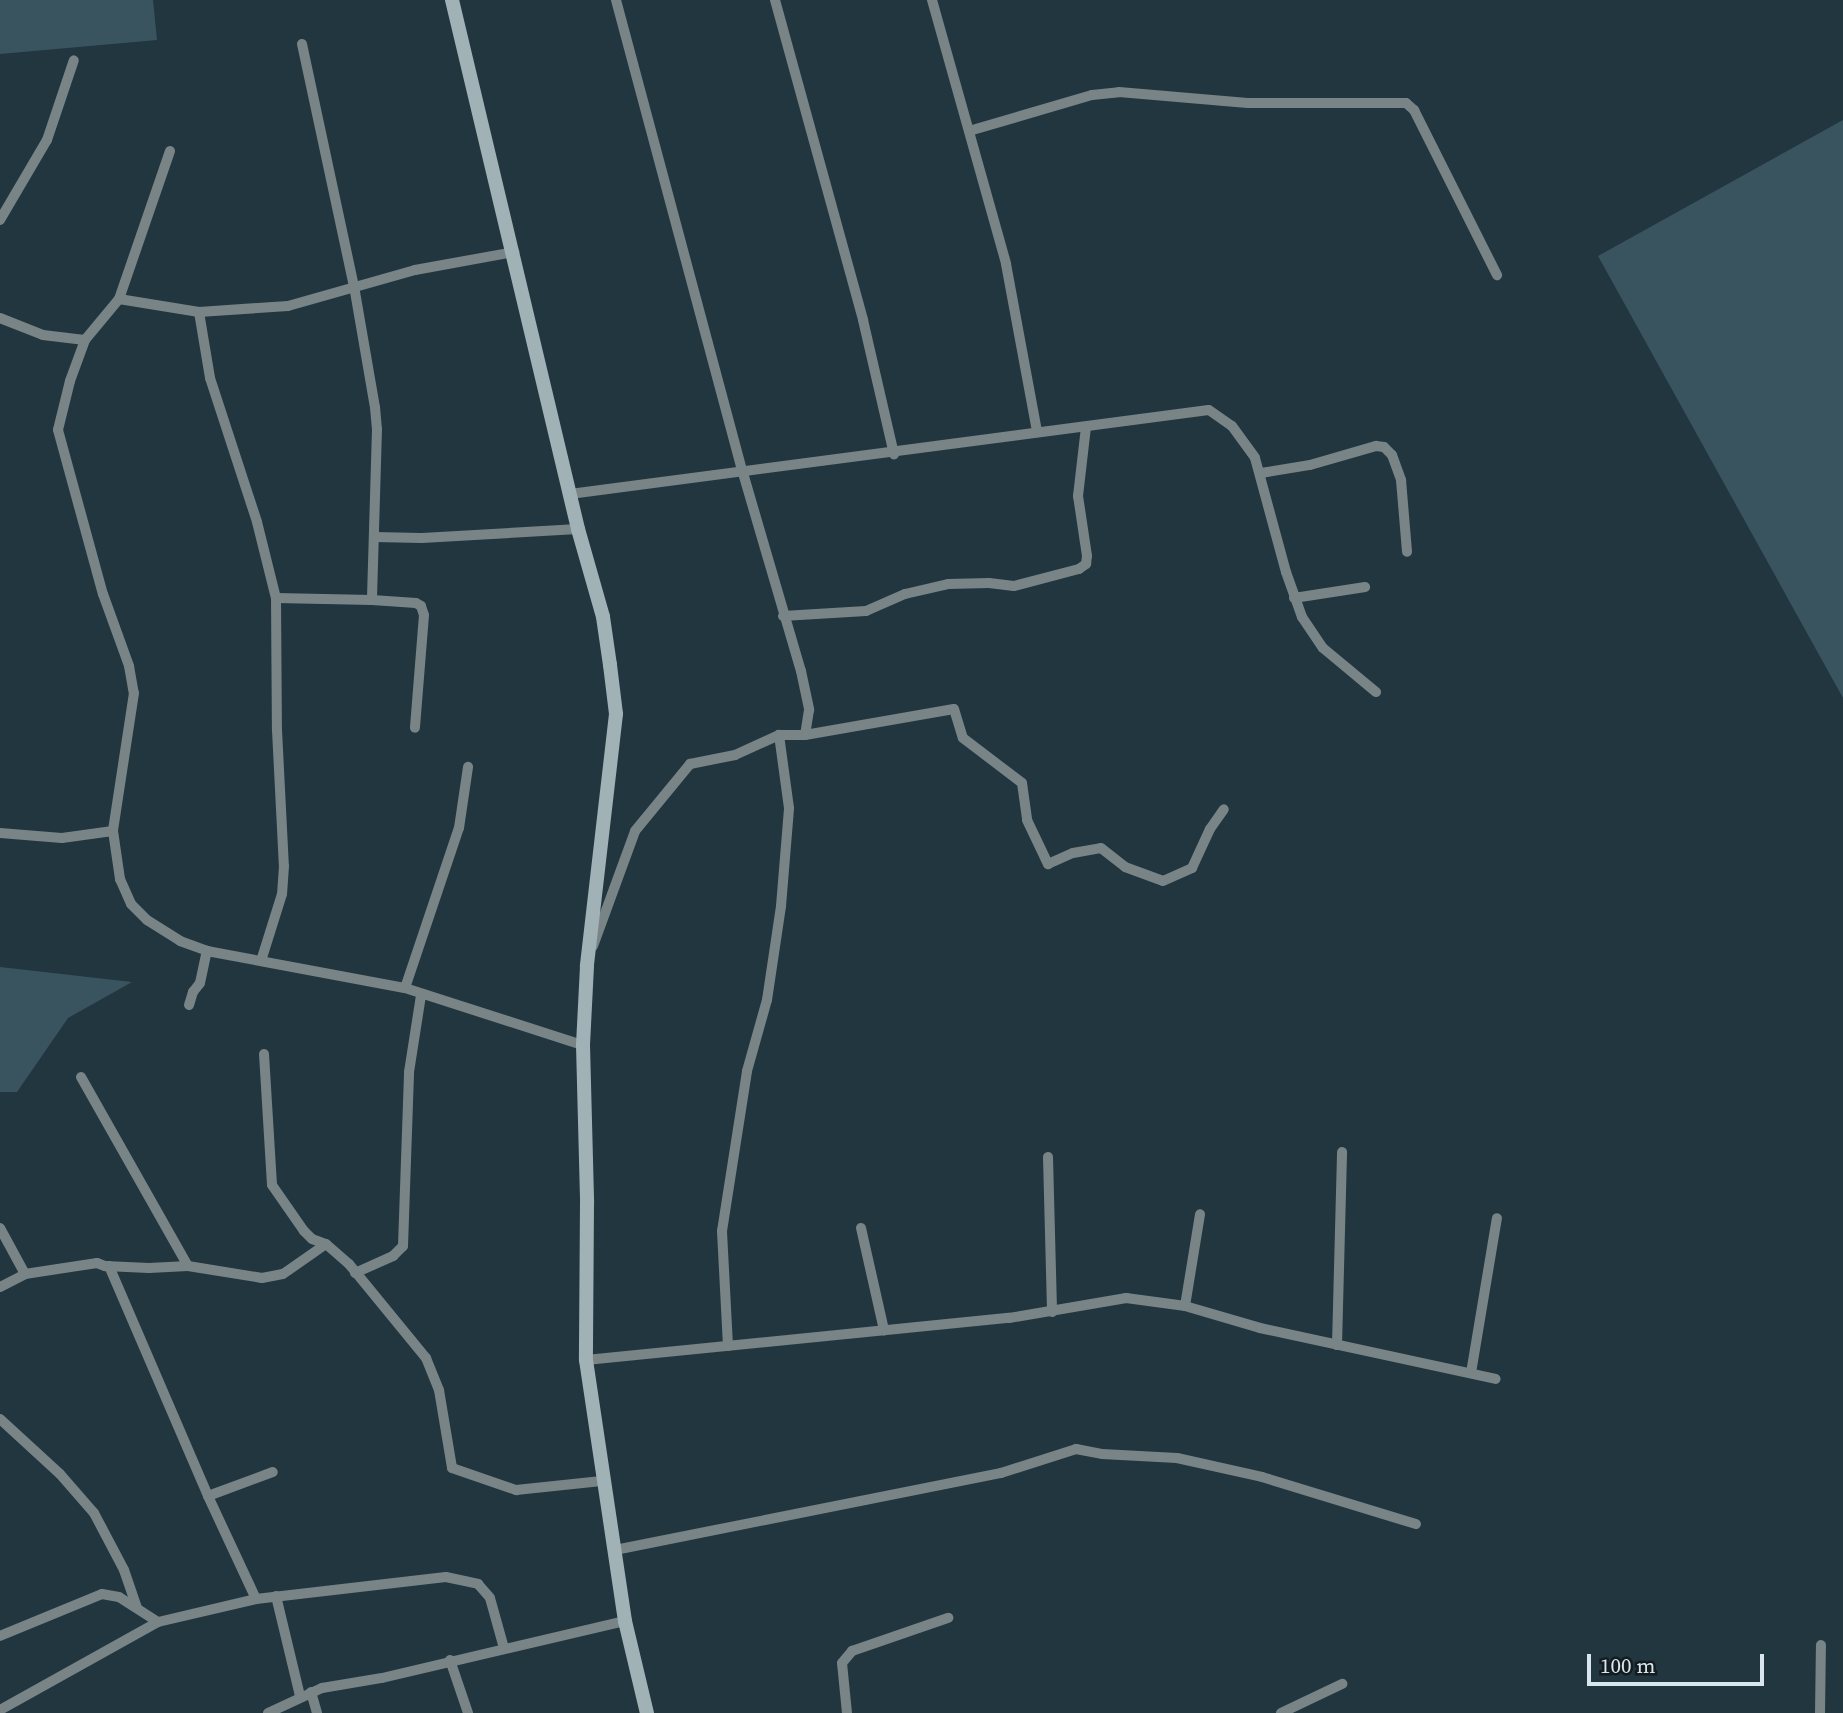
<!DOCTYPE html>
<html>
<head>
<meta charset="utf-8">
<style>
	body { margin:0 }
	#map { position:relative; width:1843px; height:1713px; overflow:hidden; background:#223640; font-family:"Source Serif 4",serif }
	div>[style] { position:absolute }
	.green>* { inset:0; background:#3a545f }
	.street>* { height:10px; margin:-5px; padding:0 5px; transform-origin:5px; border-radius:5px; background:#798486 }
	.secondary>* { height:14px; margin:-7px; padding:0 7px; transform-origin:7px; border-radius:7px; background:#a0b2b5 }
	span { translate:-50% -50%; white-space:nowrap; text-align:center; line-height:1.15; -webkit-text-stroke:5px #131c20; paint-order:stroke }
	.scale { position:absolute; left:1587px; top:1654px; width:177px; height:32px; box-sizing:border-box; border:4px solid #dae6ed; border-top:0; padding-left:9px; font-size:21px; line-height:24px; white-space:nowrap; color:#dae6ed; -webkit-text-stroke:5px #131c20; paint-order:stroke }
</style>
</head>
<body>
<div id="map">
	<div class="green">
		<div style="clip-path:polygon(0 0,153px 0,157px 40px,0 54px)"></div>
		<div style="clip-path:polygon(1843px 120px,1843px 698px,1598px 256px)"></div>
		<div style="clip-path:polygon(0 967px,132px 982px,68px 1018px,17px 1092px,0 1092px)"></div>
	</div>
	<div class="street">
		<div style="left:616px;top:0;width:490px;rotate:75deg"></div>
		<div style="left:743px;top:473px;width:206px;rotate:73.7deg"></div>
		<div style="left:801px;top:671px;width:40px;rotate:78deg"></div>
		<div style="left:809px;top:710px;width:25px;rotate:99deg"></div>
		<div style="left:775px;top:0;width:332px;rotate:74.6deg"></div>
		<div style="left:863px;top:320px;width:138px;rotate:77deg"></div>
		<div style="left:932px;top:0;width:274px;rotate:74.3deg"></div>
		<div style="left:1006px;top:264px;width:171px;rotate:79.5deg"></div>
		<div style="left:302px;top:44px;width:248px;rotate:77.9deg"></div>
		<div style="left:354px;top:286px;width:123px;rotate:80.2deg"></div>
		<div style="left:375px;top:407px;width:22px;rotate:85deg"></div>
		<div style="left:377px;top:429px;width:171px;rotate:91.7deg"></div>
		<div style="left:969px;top:131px;width:128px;rotate:-16.3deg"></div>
		<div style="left:1092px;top:95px;width:27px;rotate:-6deg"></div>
		<div style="left:1119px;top:92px;width:129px;rotate:4.9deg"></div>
		<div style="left:1248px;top:103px;width:158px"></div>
		<div style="left:1406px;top:103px;width:11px;rotate:41deg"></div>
		<div style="left:1414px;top:110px;width:185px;rotate:63.3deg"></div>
		<div style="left:170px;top:151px;width:157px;rotate:109deg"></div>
		<div style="left:119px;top:299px;width:53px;rotate:129.7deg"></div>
		<div style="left:85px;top:340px;width:44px;rotate:110.1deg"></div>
		<div style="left:70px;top:381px;width:50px;rotate:103.8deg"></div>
		<div style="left:58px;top:430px;width:170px;rotate:74.7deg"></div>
		<div style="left:103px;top:594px;width:77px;rotate:70.1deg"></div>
		<div style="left:129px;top:666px;width:27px;rotate:80deg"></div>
		<div style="left:134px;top:693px;width:140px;rotate:98.7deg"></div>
		<div style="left:113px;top:831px;width:49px;rotate:81.7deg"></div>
		<div style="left:120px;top:879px;width:27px;rotate:66deg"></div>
		<div style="left:131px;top:904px;width:23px;rotate:45deg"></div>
		<div style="left:147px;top:920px;width:39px;rotate:32deg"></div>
		<div style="left:180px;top:941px;width:29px;rotate:20deg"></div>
		<div style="left:207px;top:951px;width:201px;rotate:10.6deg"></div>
		<div style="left:405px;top:988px;width:187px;rotate:17.8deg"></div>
		<div style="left:0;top:220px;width:93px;rotate:-59.6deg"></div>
		<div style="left:47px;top:140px;width:84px;rotate:-71.4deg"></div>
		<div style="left:119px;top:299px;width:81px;rotate:9.2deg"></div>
		<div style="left:199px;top:312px;width:89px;rotate:-3.9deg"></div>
		<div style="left:288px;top:306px;width:132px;rotate:-15.8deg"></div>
		<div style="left:415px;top:270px;width:101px;rotate:-10.3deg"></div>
		<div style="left:199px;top:312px;width:67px;rotate:80.5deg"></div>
		<div style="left:210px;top:378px;width:151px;rotate:71.9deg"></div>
		<div style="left:257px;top:522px;width:78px;rotate:76deg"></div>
		<div style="left:276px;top:598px;width:132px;rotate:89.6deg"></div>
		<div style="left:277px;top:730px;width:136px;rotate:87.1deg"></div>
		<div style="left:284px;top:866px;width:28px;rotate:94deg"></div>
		<div style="left:282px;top:894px;width:70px;rotate:107.4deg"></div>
		<div style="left:0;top:318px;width:46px;rotate:21.6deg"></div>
		<div style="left:43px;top:335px;width:42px;rotate:6.8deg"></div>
		<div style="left:1261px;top:473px;width:50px;rotate:-9.3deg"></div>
		<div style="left:1310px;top:465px;width:69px;rotate:-16.1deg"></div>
		<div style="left:1376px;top:446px;width:8px;rotate:7deg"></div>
		<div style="left:1384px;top:447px;width:11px;rotate:45deg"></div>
		<div style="left:1392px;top:455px;width:27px;rotate:70deg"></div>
		<div style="left:1401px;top:480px;width:72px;rotate:85.2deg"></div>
		<div style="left:570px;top:494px;width:644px;rotate:-7.49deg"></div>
		<div style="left:1209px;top:410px;width:28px;rotate:35deg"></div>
		<div style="left:1232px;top:426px;width:39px;rotate:54deg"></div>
		<div style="left:1255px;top:458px;width:118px;rotate:74.8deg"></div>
		<div style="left:1286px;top:572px;width:48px;rotate:70.4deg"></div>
		<div style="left:1302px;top:617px;width:37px;rotate:56deg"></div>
		<div style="left:1323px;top:648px;width:69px;rotate:39.7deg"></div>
		<div style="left:374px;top:537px;width:48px;rotate:1.2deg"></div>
		<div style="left:422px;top:538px;width:156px;rotate:-3.3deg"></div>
		<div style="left:276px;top:598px;width:96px;rotate:1.2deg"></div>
		<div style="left:372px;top:600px;width:44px;rotate:3.9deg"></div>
		<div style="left:416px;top:603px;width:6px;rotate:31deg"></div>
		<div style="left:421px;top:606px;width:9px;rotate:72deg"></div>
		<div style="left:424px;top:615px;width:113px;rotate:94.6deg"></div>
		<div style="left:1294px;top:598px;width:72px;rotate:-8.8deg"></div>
		<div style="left:783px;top:616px;width:83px;rotate:-3.4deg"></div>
		<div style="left:866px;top:611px;width:43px;rotate:-23.6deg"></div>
		<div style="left:905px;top:594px;width:44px;rotate:-13.1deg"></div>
		<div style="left:948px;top:584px;width:41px;rotate:-1.4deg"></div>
		<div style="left:989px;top:583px;width:25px;rotate:7deg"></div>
		<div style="left:1014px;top:586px;width:67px;rotate:-14.7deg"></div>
		<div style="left:1079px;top:569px;width:9px;rotate:-36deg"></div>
		<div style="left:1086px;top:564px;width:8px;rotate:-83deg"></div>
		<div style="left:1087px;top:556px;width:61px;rotate:-98.5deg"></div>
		<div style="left:1078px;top:496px;width:69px;rotate:-83.4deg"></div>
		<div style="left:0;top:833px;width:62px;rotate:4.6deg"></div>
		<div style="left:62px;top:838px;width:51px;rotate:-7.8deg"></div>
		<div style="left:593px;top:946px;width:122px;rotate:-69.9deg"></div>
		<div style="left:635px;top:831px;width:87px;rotate:-50.6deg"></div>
		<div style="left:690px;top:764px;width:46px;rotate:-11.3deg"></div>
		<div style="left:735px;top:755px;width:48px;rotate:-24.4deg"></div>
		<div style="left:779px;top:735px;width:26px"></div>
		<div style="left:805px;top:735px;width:151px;rotate:-9.9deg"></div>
		<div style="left:954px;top:709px;width:30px;rotate:73deg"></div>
		<div style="left:963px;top:738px;width:74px;rotate:37.3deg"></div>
		<div style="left:1022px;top:783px;width:37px;rotate:82deg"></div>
		<div style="left:1027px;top:820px;width:49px;rotate:64.5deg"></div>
		<div style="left:1048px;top:864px;width:27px;rotate:-24deg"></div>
		<div style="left:1073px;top:853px;width:28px;rotate:-10deg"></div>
		<div style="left:1101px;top:848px;width:31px;rotate:38deg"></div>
		<div style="left:1125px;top:867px;width:40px;rotate:20.2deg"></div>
		<div style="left:1163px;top:881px;width:32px;rotate:-24deg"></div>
		<div style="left:1192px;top:868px;width:43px;rotate:-65.2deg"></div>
		<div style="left:1210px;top:829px;width:24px;rotate:-55deg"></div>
		<div style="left:405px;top:988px;width:169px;rotate:-71.4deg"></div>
		<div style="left:459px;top:828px;width:62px;rotate:-81.6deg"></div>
		<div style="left:189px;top:1005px;width:14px;rotate:-73deg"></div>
		<div style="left:193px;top:992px;width:11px;rotate:-52deg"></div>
		<div style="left:200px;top:983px;width:33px;rotate:-78deg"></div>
		<div style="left:264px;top:1054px;width:131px;rotate:86.5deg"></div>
		<div style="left:272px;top:1185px;width:56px;rotate:55.2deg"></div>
		<div style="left:304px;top:1231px;width:11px;rotate:45deg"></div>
		<div style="left:312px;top:1239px;width:15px;rotate:20deg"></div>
		<div style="left:326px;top:1244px;width:30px;rotate:41deg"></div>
		<div style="left:349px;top:1264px;width:122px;rotate:50.7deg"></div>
		<div style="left:426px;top:1358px;width:35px;rotate:68deg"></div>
		<div style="left:439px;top:1390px;width:79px;rotate:80.5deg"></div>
		<div style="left:452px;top:1468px;width:68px;rotate:19deg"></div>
		<div style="left:516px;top:1490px;width:86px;rotate:-6deg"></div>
		<div style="left:81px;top:1077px;width:217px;rotate:60.5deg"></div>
		<div style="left:1048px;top:1157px;width:155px;rotate:88.5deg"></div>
		<div style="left:0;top:1228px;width:52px;rotate:61.5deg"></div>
		<div style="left:861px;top:1228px;width:105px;rotate:77.3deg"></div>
		<div style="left:109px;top:1266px;width:250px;rotate:66.7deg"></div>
		<div style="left:208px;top:1496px;width:114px;rotate:65deg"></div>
		<div style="left:355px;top:1273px;width:42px;rotate:-24.1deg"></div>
		<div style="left:393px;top:1256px;width:14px;rotate:-45deg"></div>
		<div style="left:403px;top:1246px;width:174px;rotate:-88deg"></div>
		<div style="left:409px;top:1072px;width:78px;rotate:-81.1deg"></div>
		<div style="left:0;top:1287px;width:28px;rotate:-27deg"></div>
		<div style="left:25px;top:1274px;width:73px;rotate:-8.7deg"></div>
		<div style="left:97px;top:1263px;width:9px;rotate:21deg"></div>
		<div style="left:105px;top:1266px;width:44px;rotate:2.6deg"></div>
		<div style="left:149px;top:1268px;width:39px;rotate:-3deg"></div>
		<div style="left:188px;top:1266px;width:75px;rotate:9.2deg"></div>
		<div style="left:262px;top:1278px;width:21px;rotate:-11deg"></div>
		<div style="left:283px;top:1274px;width:52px;rotate:-34.9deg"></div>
		<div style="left:1185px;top:1306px;width:93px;rotate:-80.7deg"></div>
		<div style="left:1337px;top:1345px;width:193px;rotate:-88.5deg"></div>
		<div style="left:728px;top:1346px;width:115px;rotate:-93deg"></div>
		<div style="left:722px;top:1231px;width:162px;rotate:-81.1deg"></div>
		<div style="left:747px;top:1071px;width:74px;rotate:-74.3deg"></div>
		<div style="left:767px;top:1000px;width:95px;rotate:-81.5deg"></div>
		<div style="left:781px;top:906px;width:98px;rotate:-85.3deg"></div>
		<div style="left:789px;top:808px;width:74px;rotate:-97.8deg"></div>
		<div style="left:586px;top:1360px;width:425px;rotate:-5.7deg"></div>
		<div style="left:1009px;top:1318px;width:119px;rotate:-9.7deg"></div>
		<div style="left:1126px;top:1298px;width:60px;rotate:7.7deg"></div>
		<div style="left:1185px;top:1306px;width:78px;rotate:16.3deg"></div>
		<div style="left:1260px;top:1328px;width:241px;rotate:12.2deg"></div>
		<div style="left:1471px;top:1373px;width:157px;rotate:-80.5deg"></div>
		<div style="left:0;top:1419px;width:81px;rotate:42.5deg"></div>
		<div style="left:60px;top:1474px;width:52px;rotate:48.9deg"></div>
		<div style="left:94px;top:1513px;width:64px;rotate:62.2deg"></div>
		<div style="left:124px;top:1570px;width:39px;rotate:71deg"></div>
		<div style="left:208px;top:1496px;width:69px;rotate:-20.3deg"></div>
		<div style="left:615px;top:1550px;width:394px;rotate:-11.3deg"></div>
		<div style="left:1001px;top:1473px;width:79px;rotate:-17.7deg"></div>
		<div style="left:1076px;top:1449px;width:26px;rotate:11deg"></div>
		<div style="left:1102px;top:1454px;width:75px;rotate:3.1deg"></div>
		<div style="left:1177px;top:1458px;width:87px;rotate:12.6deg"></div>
		<div style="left:1262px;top:1477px;width:161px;rotate:17deg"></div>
		<div style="left:276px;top:1596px;width:103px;rotate:76.5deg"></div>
		<div style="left:0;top:1636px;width:110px;rotate:-22.4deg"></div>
		<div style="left:102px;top:1594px;width:17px;rotate:10deg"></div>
		<div style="left:119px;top:1597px;width:46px;rotate:32.7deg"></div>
		<div style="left:158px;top:1622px;width:101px;rotate:-13.2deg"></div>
		<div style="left:256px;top:1599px;width:191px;rotate:-6.6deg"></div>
		<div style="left:446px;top:1577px;width:33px;rotate:12deg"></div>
		<div style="left:478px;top:1584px;width:18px;rotate:49deg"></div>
		<div style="left:490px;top:1598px;width:52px;rotate:74.4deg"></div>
		<div style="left:450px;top:1660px;width:56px;rotate:71.2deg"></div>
		<div style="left:311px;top:1692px;width:22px;rotate:74deg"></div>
		<div style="left:0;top:1710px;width:181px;rotate:-29.1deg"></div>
		<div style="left:268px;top:1713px;width:60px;rotate:-24.8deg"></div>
		<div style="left:322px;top:1688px;width:61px;rotate:-9.5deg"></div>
		<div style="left:382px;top:1678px;width:250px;rotate:-13.2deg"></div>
		<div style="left:847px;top:1713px;width:50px;rotate:-95.7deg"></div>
		<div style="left:842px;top:1663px;width:16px;rotate:-50deg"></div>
		<div style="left:852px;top:1651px;width:102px;rotate:-19deg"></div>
		<div style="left:1281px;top:1713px;width:68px;rotate:-25.4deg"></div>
		<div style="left:1820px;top:1713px;width:68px;rotate:-89.2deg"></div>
	</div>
	<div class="secondary">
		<div style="left:452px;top:0;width:544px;rotate:76.6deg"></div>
		<div style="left:578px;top:529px;width:91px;rotate:74.1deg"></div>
		<div style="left:603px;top:617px;width:49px;rotate:81.7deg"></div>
		<div style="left:610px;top:665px;width:49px;rotate:83deg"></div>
		<div style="left:616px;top:714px;width:254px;rotate:96.6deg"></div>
		<div style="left:587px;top:966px;width:79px;rotate:92.9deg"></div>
		<div style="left:583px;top:1045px;width:158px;rotate:88.5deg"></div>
		<div style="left:587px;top:1203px;width:157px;rotate:90.4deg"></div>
		<div style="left:586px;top:1360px;width:264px;rotate:81.5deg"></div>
		<div style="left:625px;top:1621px;width:95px;rotate:76.6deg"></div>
	</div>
	<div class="scale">100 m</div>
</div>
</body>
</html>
